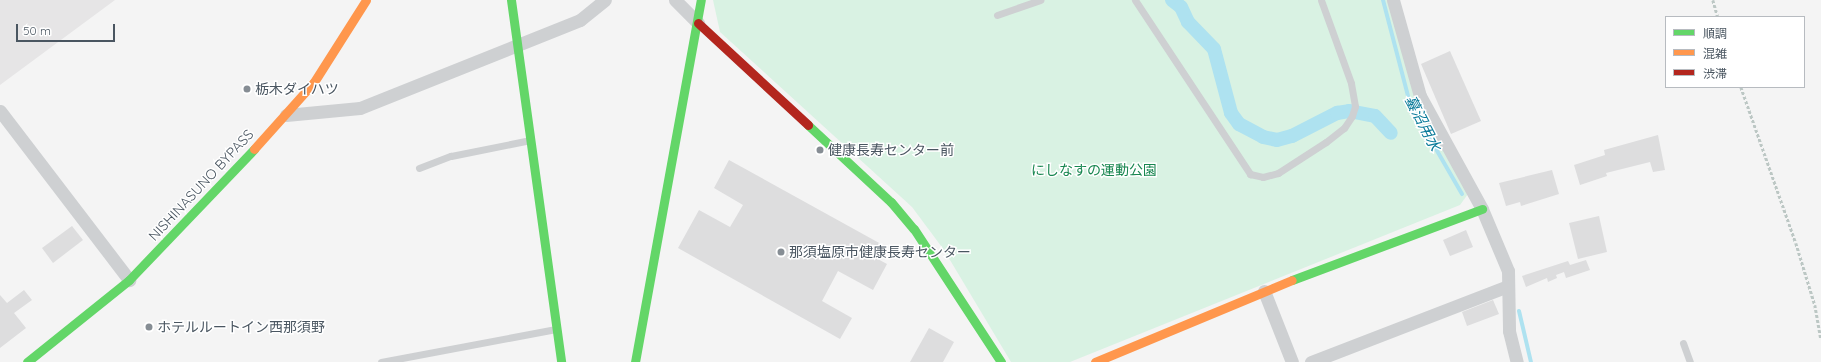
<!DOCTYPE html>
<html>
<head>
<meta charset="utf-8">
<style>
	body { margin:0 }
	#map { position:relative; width:1821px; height:362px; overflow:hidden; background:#f4f4f4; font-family:Quicksand,"Noto Sans JP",sans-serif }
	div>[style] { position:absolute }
	.education>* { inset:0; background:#e6e5e6 }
	.green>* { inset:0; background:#d9f2e3 }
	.stream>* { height:4px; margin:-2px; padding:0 2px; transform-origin:2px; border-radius:2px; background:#aee2f0 }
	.canal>* { height:14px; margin:-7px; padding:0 7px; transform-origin:7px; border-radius:7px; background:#aee2f0 }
	.building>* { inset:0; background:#ddddde }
	.path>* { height:2.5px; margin-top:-1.25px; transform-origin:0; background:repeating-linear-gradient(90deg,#bcc7c4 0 3px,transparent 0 5px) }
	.lane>* { height:7px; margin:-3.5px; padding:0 3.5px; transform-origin:3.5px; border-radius:3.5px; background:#ced0d2 }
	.street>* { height:13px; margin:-6.5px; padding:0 6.5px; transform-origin:6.5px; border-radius:6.5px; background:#ced0d2 }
	.fast>* { height:9px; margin:-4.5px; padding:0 4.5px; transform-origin:4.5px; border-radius:4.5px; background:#63d668 }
	.slow>* { height:9px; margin:-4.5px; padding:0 4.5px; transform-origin:4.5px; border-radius:4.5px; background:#ff974d }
	.jam>* { height:9px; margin:-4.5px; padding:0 4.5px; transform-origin:4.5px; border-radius:4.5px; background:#b3261e }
	.dots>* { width:11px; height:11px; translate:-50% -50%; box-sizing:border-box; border:2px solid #fff; border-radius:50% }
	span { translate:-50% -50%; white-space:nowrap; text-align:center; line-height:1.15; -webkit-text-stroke:3px #fff; paint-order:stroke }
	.poi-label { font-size:14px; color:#4a5661 }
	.left { translate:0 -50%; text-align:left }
	.park-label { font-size:14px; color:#17864f }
	.street-label { font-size:14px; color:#4a5661 }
	.water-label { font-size:15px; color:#0c7c9b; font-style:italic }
	.legend { position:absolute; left:1665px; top:16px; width:140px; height:72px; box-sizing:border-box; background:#fff; border:1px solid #b7bbc0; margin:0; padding:5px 7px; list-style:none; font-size:12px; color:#4a5661 }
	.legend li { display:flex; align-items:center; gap:8px; height:20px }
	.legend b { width:20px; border:1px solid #b7bbc0 }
	.scale { position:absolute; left:16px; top:24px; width:99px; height:18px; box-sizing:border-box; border:2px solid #4a5661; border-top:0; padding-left:5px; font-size:12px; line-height:14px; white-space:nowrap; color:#4a5661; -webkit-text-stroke:3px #fff; paint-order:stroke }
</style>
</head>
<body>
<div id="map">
	<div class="education">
		<div style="clip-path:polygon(0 0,115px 0,0 85px)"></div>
	</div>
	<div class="green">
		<div style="clip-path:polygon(713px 0,1388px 0,1416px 99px,1468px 194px,1460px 205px,1070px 362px,1011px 362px,944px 250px,912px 207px,720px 32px)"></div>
	</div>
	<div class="stream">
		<div style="left:1383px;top:0;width:107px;rotate:75.4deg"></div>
		<div style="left:1410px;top:104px;width:104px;rotate:60deg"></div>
		<div style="left:1519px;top:311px;width:52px;rotate:76.8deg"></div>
	</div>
	<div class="canal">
		<div style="left:1172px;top:0;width:11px;rotate:38deg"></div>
		<div style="left:1181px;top:7px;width:17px;rotate:65deg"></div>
		<div style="left:1188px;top:22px;width:37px;rotate:46deg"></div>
		<div style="left:1214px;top:49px;width:66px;rotate:75.1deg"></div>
		<div style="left:1231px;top:113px;width:14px;rotate:54deg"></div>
		<div style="left:1239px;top:124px;width:27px;rotate:28deg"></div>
		<div style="left:1263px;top:137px;width:14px;rotate:12deg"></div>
		<div style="left:1277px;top:140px;width:16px;rotate:-15deg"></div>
		<div style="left:1292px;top:136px;width:51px;rotate:-27.1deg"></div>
		<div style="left:1337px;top:113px;width:12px;rotate:-9deg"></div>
		<div style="left:1349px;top:111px;width:26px;rotate:11deg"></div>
		<div style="left:1375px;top:116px;width:23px;rotate:47deg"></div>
	</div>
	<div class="building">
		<div style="clip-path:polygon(1450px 51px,1481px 121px,1451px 134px,1421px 64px)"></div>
		<div style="clip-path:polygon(1658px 135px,1665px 170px,1653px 172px,1650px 162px,1606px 173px,1607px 176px,1580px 185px,1574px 165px,1605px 155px,1604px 150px)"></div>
		<div style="clip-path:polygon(729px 160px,881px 244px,874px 257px,887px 264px,873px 290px,838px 271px,822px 301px,852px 318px,840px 339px,678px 248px,699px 210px,730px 227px,743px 205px,714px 188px)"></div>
		<div style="clip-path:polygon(1552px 170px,1559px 194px,1521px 206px,1520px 202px,1506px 206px,1499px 183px)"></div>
		<div style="clip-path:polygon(1599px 216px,1607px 252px,1578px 259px,1569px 223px)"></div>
		<div style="clip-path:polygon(72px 226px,83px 240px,53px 263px,42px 248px)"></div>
		<div style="clip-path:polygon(1466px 230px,1473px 247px,1450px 256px,1443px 240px)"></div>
		<div style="clip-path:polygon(1586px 260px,1590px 270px,1566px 278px,1564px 272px,1556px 275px,1557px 278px,1548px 282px,1547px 278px,1526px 287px,1522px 276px,1568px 261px,1570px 265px)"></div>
		<div style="clip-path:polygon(24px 290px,32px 300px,14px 313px,26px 328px,0 348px,0 295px,7px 303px)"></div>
		<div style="clip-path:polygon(1493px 300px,1499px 314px,1467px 326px,1462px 312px)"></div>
		<div style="clip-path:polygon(929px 328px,954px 342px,943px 362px,910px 362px)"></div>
	</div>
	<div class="path">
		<div style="left:1713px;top:0;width:18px;rotate:74deg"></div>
		<div style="left:1741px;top:87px;width:165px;rotate:70.6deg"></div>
		<div style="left:1796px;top:243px;width:65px;rotate:73deg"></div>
		<div style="left:1815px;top:305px;width:34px;rotate:80deg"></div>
	</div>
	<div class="lane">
		<div style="left:1135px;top:0;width:209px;rotate:56.5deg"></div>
		<div style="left:1250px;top:174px;width:13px;rotate:13deg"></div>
		<div style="left:1263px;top:177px;width:16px;rotate:-15deg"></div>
		<div style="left:1278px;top:173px;width:57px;rotate:-32.9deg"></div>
		<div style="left:1326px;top:142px;width:23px;rotate:-38deg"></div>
		<div style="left:1344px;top:128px;width:14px;rotate:-56deg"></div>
		<div style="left:1352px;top:116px;width:10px;rotate:-73deg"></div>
		<div style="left:1355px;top:106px;width:23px;rotate:-100deg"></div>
		<div style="left:1351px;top:83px;width:88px;rotate:-109.9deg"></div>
		<div style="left:997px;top:15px;width:46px;rotate:-19.2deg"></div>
		<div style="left:419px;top:168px;width:34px;rotate:-21deg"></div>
		<div style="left:451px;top:156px;width:81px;rotate:-11.4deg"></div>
		<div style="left:1683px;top:343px;width:20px;rotate:70deg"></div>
		<div style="left:381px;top:362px;width:178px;rotate:-10.7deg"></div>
	</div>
	<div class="street">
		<div style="left:675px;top:0;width:33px;rotate:45deg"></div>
		<div style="left:1393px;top:0;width:100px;rotate:74.3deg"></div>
		<div style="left:1420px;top:96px;width:129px;rotate:61.2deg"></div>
		<div style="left:1482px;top:209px;width:67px;rotate:67.2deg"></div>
		<div style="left:1508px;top:271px;width:60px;rotate:89deg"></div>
		<div style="left:1509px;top:331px;width:32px;rotate:76deg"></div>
		<div style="left:0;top:111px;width:213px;rotate:52.6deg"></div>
		<div style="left:286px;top:115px;width:74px;rotate:-5.4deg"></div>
		<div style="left:360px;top:108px;width:237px;rotate:-21.8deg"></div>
		<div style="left:580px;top:20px;width:32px;rotate:-39deg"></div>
		<div style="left:1264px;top:291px;width:76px;rotate:68.5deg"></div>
		<div style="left:1311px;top:362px;width:211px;rotate:-21.1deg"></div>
	</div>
	<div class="fast">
		<div style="left:511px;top:0;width:365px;rotate:82.1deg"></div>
		<div style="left:808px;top:125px;width:113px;rotate:42.9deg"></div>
		<div style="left:891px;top:202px;width:35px;rotate:50deg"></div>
		<div style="left:914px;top:229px;width:159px;rotate:56.8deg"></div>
		<div style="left:1292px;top:280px;width:203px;rotate:-20.5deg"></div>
		<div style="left:27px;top:362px;width:131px;rotate:-38.8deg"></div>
		<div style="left:129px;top:280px;width:181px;rotate:-46.3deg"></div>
		<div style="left:635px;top:362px;width:368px;rotate:-79.7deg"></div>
	</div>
	<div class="slow">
		<div style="left:254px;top:149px;width:90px;rotate:-48.2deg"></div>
		<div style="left:314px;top:82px;width:97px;rotate:-57.6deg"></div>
		<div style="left:1095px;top:362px;width:213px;rotate:-22.6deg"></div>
	</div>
	<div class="jam">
		<div style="left:698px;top:23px;width:150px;rotate:42.8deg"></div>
	</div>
	<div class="dots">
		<div style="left:247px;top:89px;background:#868d94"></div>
		<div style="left:820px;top:150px;background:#868d94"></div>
		<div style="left:781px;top:252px;background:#868d94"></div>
		<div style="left:149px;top:327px;background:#868d94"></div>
	</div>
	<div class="poi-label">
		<span class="left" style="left:255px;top:89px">栃木ダイハツ</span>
		<span class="left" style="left:828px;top:150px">健康長寿センター前</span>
		<span class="left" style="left:789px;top:252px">那須塩原市健康長寿センター</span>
		<span class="left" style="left:157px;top:327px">ホテルルートイン西那須野</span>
	</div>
	<div class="park-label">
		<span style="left:1094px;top:170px">にしなすの運動公園</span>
	</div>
	<div class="street-label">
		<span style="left:201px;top:185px;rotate:-47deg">NISHINASUNO BYPASS</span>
	</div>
	<div class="water-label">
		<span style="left:1423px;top:123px;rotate:63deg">蟇沼用水</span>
	</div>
	<ul class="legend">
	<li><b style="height:5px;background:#63d668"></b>順調</li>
	<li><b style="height:5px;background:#ff974d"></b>混雑</li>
	<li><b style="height:5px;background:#b3261e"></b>渋滞</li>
	</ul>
	<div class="scale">50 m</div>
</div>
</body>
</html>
